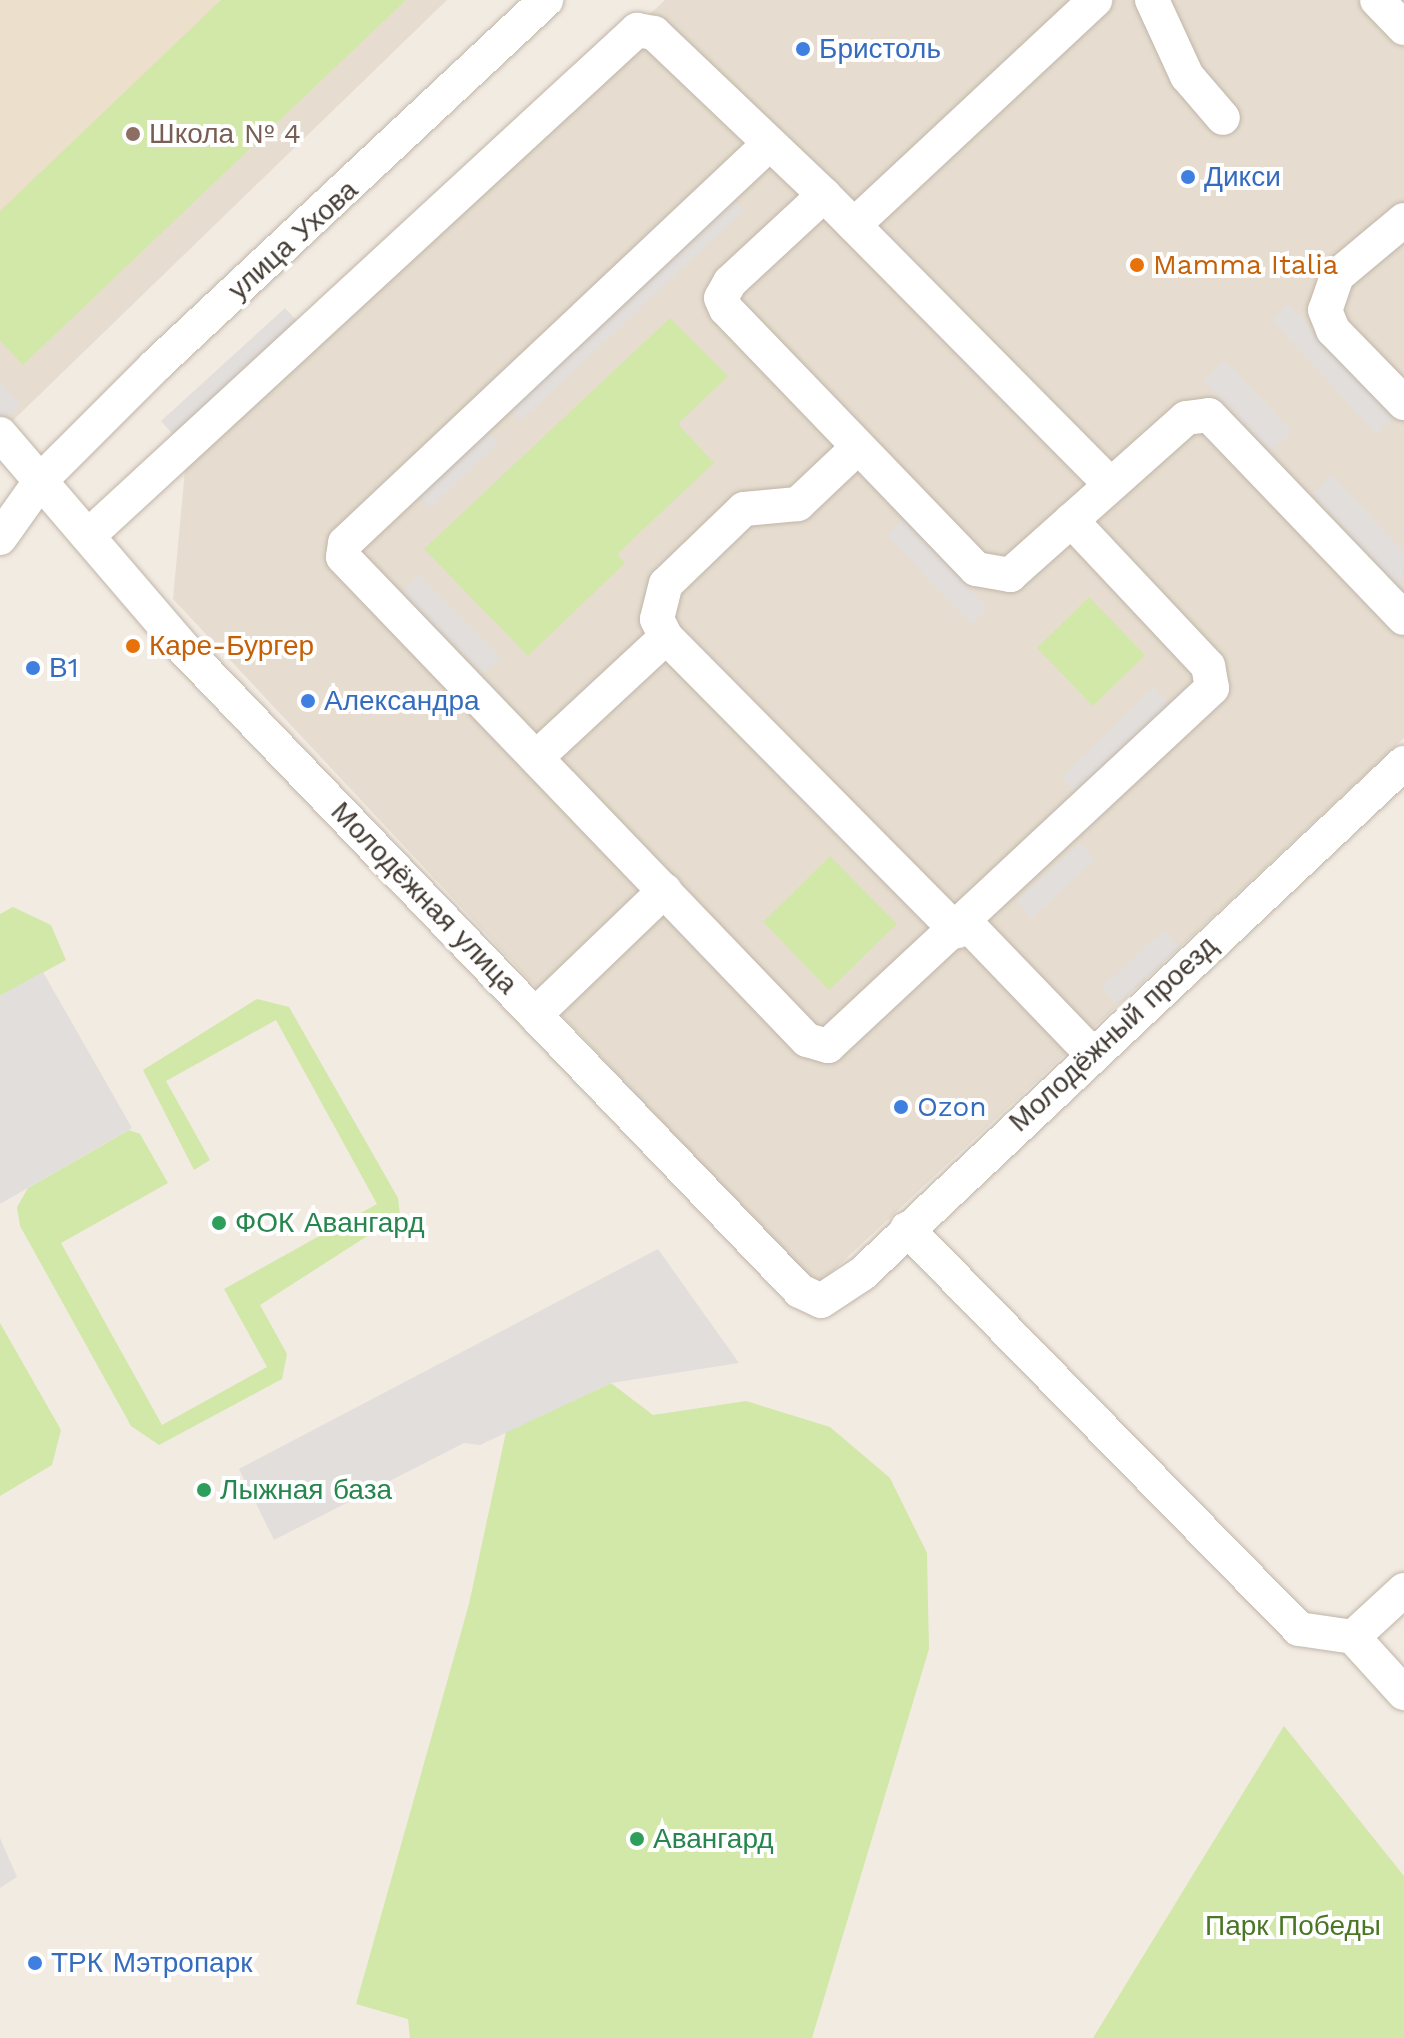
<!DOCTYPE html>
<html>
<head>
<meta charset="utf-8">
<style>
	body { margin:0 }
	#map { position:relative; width:1404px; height:2038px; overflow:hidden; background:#f2ebe2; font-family:"Work Sans",sans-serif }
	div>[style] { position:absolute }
	.residential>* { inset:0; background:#e6ddd0 }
	.education>* { inset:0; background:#ecdfcb }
	.green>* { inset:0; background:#d2e8a9 }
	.parking>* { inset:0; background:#e2dedb }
	.roads { filter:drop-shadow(0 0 2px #c0b5a8) drop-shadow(0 0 2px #c0b5a8) }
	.minor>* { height:34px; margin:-17px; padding:0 17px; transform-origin:17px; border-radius:17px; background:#fff }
	.dots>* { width:22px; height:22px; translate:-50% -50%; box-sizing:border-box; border:4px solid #fff; border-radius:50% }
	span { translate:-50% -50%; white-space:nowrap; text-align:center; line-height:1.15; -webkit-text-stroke:8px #fff; paint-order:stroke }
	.shop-label { font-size:28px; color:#366cbe }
	.left { translate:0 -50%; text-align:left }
	.education-label { font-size:28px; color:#785e54 }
	.street-label { font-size:28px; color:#433b33 }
	.food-label { font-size:28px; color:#c56008 }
	.leisure-label { font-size:28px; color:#27864d }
	.park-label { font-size:28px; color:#4b7625 }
</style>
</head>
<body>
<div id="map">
	<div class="residential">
		<div style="clip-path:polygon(0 0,447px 0,0 433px)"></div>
		<div style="clip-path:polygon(665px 0,1404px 0,1404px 738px,822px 1281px,805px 1275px,173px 599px,187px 448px)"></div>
	</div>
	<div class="education">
		<div style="clip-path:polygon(0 0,406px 0,23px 365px,0 341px)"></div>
	</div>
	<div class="green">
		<div style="clip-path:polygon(221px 0,406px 0,23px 365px,0 341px,0 211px)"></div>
		<div style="clip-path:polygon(670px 318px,728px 376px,678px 424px,714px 463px,617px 554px,625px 563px,528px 656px,424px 549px)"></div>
		<div style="clip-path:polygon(1089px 597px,1145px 655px,1093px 706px,1037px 648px)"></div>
		<div style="clip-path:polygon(830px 856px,897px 924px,829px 990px,763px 922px)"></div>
		<div style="clip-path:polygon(13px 907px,51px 925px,66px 960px,0 996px,0 914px)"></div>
		<div style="clip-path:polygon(257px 999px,289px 1007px,398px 1198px,400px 1215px,260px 1305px,287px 1354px,282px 1379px,159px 1445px,131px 1426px,20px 1226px,17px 1207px,28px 1188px,129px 1130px,140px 1134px,168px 1183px,61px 1243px,162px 1425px,267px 1367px,224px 1289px,377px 1204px,276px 1020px,166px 1081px,210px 1160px,194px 1170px,143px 1070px)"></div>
		<div style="clip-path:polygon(0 1323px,61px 1430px,52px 1465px,0 1496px)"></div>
		<div style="clip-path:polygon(611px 1383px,653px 1415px,746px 1401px,830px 1427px,890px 1478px,927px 1553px,929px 1649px,812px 2038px,410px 2038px,408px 2019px,356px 2004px,469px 1604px,506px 1432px)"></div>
		<div style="clip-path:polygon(1284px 1726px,1404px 1876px,1404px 2038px,1093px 2038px)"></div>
	</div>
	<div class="parking">
		<div style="clip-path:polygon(723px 187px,744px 210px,521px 421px,499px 398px)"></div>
		<div style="clip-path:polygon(1289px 304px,1393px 418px,1376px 434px,1272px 320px)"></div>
		<div style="clip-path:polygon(285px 308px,299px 323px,174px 436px,161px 421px)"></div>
		<div style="clip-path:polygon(1225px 360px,1292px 431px,1270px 452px,1203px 380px)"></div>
		<div style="clip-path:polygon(0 382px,21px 405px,3px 421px,0 417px)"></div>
		<div style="clip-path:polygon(487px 431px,499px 443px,430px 508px,418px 496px)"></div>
		<div style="clip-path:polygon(1332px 475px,1404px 552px,1401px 589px,1312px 494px)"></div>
		<div style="clip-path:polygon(903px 519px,988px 608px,971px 624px,887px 535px)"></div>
		<div style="clip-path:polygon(419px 575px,501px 657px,484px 674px,401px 592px)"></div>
		<div style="clip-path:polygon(1153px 687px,1169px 704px,1077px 793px,1062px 777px)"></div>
		<div style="clip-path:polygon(1079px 843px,1095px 859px,1032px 918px,1016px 901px)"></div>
		<div style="clip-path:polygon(1164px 930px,1179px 947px,1117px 1004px,1101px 987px)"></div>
		<div style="clip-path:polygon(43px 972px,132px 1128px,0 1204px,0 996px)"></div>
		<div style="clip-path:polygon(658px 1249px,739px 1363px,611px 1383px,480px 1445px,464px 1443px,274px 1540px,239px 1469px)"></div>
		<div style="clip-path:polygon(0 1838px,17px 1877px,0 1888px)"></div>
	</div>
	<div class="roads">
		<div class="minor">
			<div style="left:1152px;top:0;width:84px;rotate:65.3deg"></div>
			<div style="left:1187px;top:76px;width:55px;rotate:49.4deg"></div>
			<div style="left:1377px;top:0;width:39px;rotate:46deg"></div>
			<div style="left:769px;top:144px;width:582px;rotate:136.74deg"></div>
			<div style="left:345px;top:543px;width:14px;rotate:98deg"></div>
			<div style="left:343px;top:557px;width:670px;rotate:46.15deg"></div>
			<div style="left:807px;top:1040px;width:22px;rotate:16deg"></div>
			<div style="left:828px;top:1046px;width:525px;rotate:-42.99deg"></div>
			<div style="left:1212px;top:688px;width:22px;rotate:-100deg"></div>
			<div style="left:1208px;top:666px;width:200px;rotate:-133.2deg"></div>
			<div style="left:824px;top:195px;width:128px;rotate:137.2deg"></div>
			<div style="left:730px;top:282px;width:18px;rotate:119deg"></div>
			<div style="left:721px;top:298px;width:12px;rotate:66deg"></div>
			<div style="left:726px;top:309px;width:361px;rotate:46.1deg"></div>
			<div style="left:976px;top:569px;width:35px;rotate:10deg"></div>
			<div style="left:1010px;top:575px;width:236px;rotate:-41.7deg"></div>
			<div style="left:1186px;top:418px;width:23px;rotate:-7deg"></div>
			<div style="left:1209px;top:415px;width:281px;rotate:46.2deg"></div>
			<div style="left:1404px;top:220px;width:87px;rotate:140.1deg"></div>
			<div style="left:1337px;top:276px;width:36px;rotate:109deg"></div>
			<div style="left:1325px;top:310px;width:22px;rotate:68deg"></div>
			<div style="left:1333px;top:330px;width:102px;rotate:45.8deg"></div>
			<div style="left:854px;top:225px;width:330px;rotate:-43deg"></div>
			<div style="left:0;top:434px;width:284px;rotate:49.4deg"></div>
			<div style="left:185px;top:650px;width:888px;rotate:46.19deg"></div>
			<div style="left:800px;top:1291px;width:23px;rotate:25deg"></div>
			<div style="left:821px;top:1301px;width:49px;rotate:-33.4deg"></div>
			<div style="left:862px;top:1274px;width:745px;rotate:-43.31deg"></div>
			<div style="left:88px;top:536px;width:747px;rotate:-42.67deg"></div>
			<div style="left:637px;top:30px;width:17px;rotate:10deg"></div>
			<div style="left:654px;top:33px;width:235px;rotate:43.6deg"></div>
			<div style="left:824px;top:195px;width:407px;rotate:45.3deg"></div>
			<div style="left:0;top:538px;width:71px;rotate:-54.7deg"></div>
			<div style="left:41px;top:480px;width:161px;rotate:-45deg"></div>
			<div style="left:155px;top:366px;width:536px;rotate:-43.11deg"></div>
			<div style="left:666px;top:637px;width:414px;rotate:45.3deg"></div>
			<div style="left:537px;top:757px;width:176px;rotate:-42.9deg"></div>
			<div style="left:666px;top:637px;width:20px;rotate:-117deg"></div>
			<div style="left:657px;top:619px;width:36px;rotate:-76deg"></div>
			<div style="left:666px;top:584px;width:108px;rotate:-43.9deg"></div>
			<div style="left:744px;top:509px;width:54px;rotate:-5.3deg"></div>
			<div style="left:798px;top:504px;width:80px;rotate:-43.5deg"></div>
			<div style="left:966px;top:923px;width:182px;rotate:46.1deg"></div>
			<div style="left:535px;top:1015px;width:180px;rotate:-43.9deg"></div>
			<div style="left:907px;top:1229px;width:560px;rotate:45.58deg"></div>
			<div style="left:1299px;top:1629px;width:55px;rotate:8.4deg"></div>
			<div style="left:1404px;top:1590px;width:69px;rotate:137.3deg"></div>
			<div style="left:1353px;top:1637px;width:76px;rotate:47.7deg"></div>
		</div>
	</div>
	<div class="dots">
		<div style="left:803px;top:49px;background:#3f7fe0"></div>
		<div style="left:133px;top:134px;background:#8d6e63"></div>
		<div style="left:1188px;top:177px;background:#3f7fe0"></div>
		<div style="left:1137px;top:265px;background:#e8710a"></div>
		<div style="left:133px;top:646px;background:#e8710a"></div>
		<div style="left:33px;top:668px;background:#3f7fe0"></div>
		<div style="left:308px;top:701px;background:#3f7fe0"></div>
		<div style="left:901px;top:1107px;background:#3f7fe0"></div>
		<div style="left:219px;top:1223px;background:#2e9e5b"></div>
		<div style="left:204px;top:1490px;background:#2e9e5b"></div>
		<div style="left:637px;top:1839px;background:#2e9e5b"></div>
		<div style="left:35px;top:1963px;background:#3f7fe0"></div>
	</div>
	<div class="shop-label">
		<span class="left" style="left:819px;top:49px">Бристоль</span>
		<span class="left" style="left:1204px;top:177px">Дикси</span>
		<span class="left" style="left:49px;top:668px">В1</span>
		<span class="left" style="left:324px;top:701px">Александра</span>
		<span class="left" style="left:917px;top:1107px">Ozon</span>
		<span class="left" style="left:51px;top:1963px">ТРК Мэтропарк</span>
	</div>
	<div class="education-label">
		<span class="left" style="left:149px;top:134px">Школа № 4</span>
	</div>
	<div class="street-label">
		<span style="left:293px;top:240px;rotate:-42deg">улица Ухова</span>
		<span style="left:424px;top:898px;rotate:46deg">Молодёжная улица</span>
		<span style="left:1113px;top:1034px;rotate:-43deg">Молодёжный проезд</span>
	</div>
	<div class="food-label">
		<span class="left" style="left:1153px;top:265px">Mamma Italia</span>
		<span class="left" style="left:149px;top:646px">Каре-Бургер</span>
	</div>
	<div class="leisure-label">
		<span class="left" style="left:235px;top:1223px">ФОК Авангард</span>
		<span class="left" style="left:220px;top:1490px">Лыжная база</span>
		<span class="left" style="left:653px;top:1839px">Авангард</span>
	</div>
	<div class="park-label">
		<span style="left:1293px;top:1926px">Парк Победы</span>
	</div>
</div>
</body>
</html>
